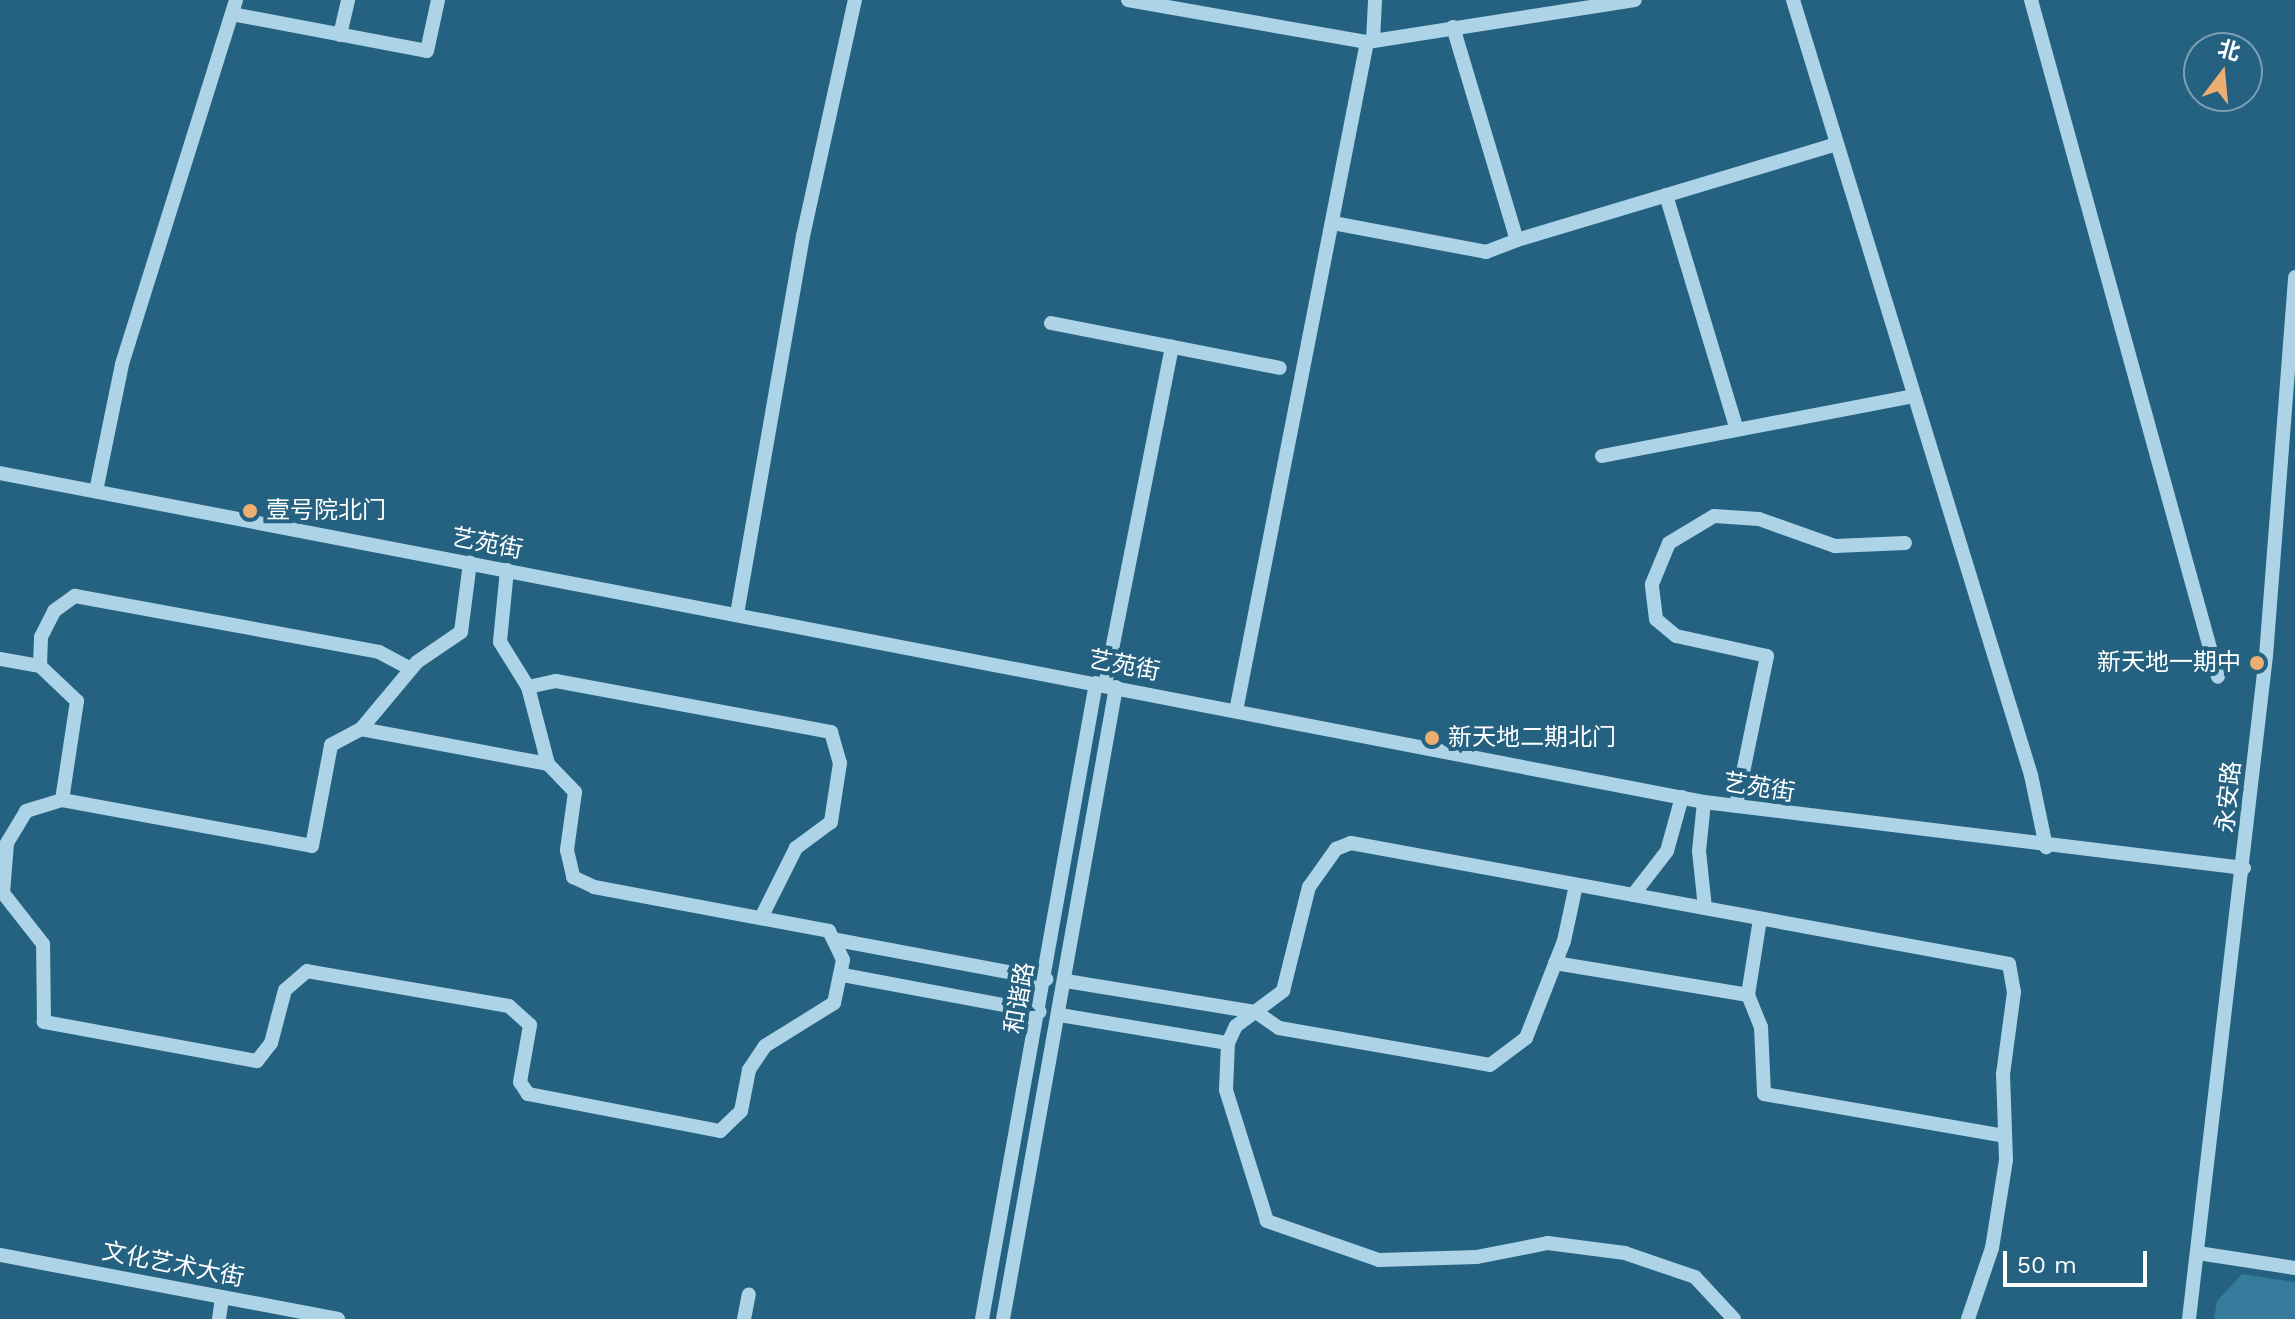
<!DOCTYPE html>
<html>
<head>
<meta charset="utf-8">
<style>
	body { margin:0 }
	#map { position:relative; width:2295px; height:1319px; overflow:hidden; background:#256180; font-family:"Work Sans","Noto Sans SC",sans-serif }
	div>[style] { position:absolute }
	.green>* { inset:0; background:#367b9b }
	.minor>* { height:14px; margin:-7px; padding:0 7px; transform-origin:7px; border-radius:7px; background:#acd3e6 }
	.dots>* { width:22px; height:22px; translate:-50% -50%; box-sizing:border-box; border:4px solid #256180; border-radius:50% }
	span { translate:-50% -50%; white-space:nowrap; text-align:center; line-height:1.15; -webkit-text-stroke:8px #256180; paint-order:stroke }
	.poi-label { font-size:24px; color:#fff }
	.left { translate:0 -50%; text-align:left }
	.right { translate:-100% -50%; text-align:right }
	.street-label { font-size:24px; color:#fff }
	.north { position:absolute; left:2183px; top:32px; width:80px; height:80px; box-sizing:border-box; background:#256180; border:2px solid #7ca0b3; border-radius:50%; rotate:16deg; font-size:22px; font-weight:700; line-height:32px; text-align:center; color:#fff }
	.north::after { content:''; display:block; margin:auto; width:28px; height:36px; background:#efae71; clip-path:polygon(50% 0,100% 100%,50% 72%,0 100%) }
	.scale { position:absolute; left:2003px; top:1251px; width:144px; height:36px; box-sizing:border-box; border:4px solid #fff; border-top:0; padding-left:10px; font-size:24px; line-height:28px; white-space:nowrap; color:#fff; -webkit-text-stroke:6px #256180; paint-order:stroke }
</style>
</head>
<body>
<div id="map">
	<div class="green">
		<div style="clip-path:polygon(2242px 1274px,2295px 1282px,2295px 1319px,2214px 1319px,2217px 1301px)"></div>
	</div>
	<div class="minor">
		<div style="left:1128px;top:0;width:243px;rotate:10deg"></div>
		<div style="left:1367px;top:42px;width:271px;rotate:-8.9deg"></div>
		<div style="left:1793px;top:0;width:811px;rotate:72.93deg"></div>
		<div style="left:2031px;top:775px;width:74px;rotate:78.2deg"></div>
		<div style="left:2031px;top:0;width:702px;rotate:74.56deg"></div>
		<div style="left:232px;top:14px;width:198px;rotate:10.7deg"></div>
		<div style="left:427px;top:51px;width:52px;rotate:-77.8deg"></div>
		<div style="left:1453px;top:27px;width:222px;rotate:73.3deg"></div>
		<div style="left:1517px;top:240px;width:333px;rotate:-16.7deg"></div>
		<div style="left:340px;top:35px;width:36px;rotate:-77deg"></div>
		<div style="left:1373px;top:41px;width:41px;rotate:-87.2deg"></div>
		<div style="left:1666px;top:195px;width:245px;rotate:73.2deg"></div>
		<div style="left:1333px;top:223px;width:156px;rotate:10.7deg"></div>
		<div style="left:1486px;top:252px;width:33px;rotate:-21deg"></div>
		<div style="left:1051px;top:323px;width:233px;rotate:11.1deg"></div>
		<div style="left:1602px;top:456px;width:317px;rotate:-10.9deg"></div>
		<div style="left:0;top:473px;width:1735px;rotate:10.93deg"></div>
		<div style="left:1704px;top:802px;width:544px;rotate:6.97deg"></div>
		<div style="left:96px;top:491px;width:130px;rotate:-78.4deg"></div>
		<div style="left:122px;top:364px;width:381px;rotate:-72.6deg"></div>
		<div style="left:507px;top:570px;width:72px;rotate:95.6deg"></div>
		<div style="left:500px;top:642px;width:53px;rotate:58.1deg"></div>
		<div style="left:528px;top:687px;width:80px;rotate:75.4deg"></div>
		<div style="left:737px;top:614px;width:384px;rotate:-80.1deg"></div>
		<div style="left:803px;top:236px;width:242px;rotate:-77.6deg"></div>
		<div style="left:0;top:659px;width:41px;rotate:9.9deg"></div>
		<div style="left:40px;top:666px;width:51px;rotate:43.4deg"></div>
		<div style="left:77px;top:701px;width:100px;rotate:98.6deg"></div>
		<div style="left:40px;top:666px;width:29px;rotate:-88deg"></div>
		<div style="left:41px;top:637px;width:29px;rotate:-63deg"></div>
		<div style="left:54px;top:611px;width:26px;rotate:-36deg"></div>
		<div style="left:75px;top:596px;width:309px;rotate:10.4deg"></div>
		<div style="left:379px;top:652px;width:36px;rotate:28deg"></div>
		<div style="left:1105px;top:685px;width:345px;rotate:-78.8deg"></div>
		<div style="left:528px;top:687px;width:29px;rotate:-12deg"></div>
		<div style="left:556px;top:681px;width:280px;rotate:10.5deg"></div>
		<div style="left:831px;top:732px;width:32px;rotate:74deg"></div>
		<div style="left:840px;top:763px;width:60px;rotate:98.7deg"></div>
		<div style="left:831px;top:822px;width:44px;rotate:143.4deg"></div>
		<div style="left:796px;top:848px;width:78px;rotate:116.6deg"></div>
		<div style="left:1236px;top:711px;width:682px;rotate:-78.92deg"></div>
		<div style="left:361px;top:729px;width:190px;rotate:10.6deg"></div>
		<div style="left:548px;top:764px;width:39px;rotate:46deg"></div>
		<div style="left:575px;top:792px;width:59px;rotate:97.9deg"></div>
		<div style="left:567px;top:850px;width:28px;rotate:77deg"></div>
		<div style="left:573px;top:877px;width:23px;rotate:25deg"></div>
		<div style="left:594px;top:887px;width:239px;rotate:10.6deg"></div>
		<div style="left:829px;top:931px;width:32px;rotate:64deg"></div>
		<div style="left:843px;top:960px;width:44px;rotate:101.8deg"></div>
		<div style="left:834px;top:1003px;width:81px;rotate:148.1deg"></div>
		<div style="left:765px;top:1046px;width:29px;rotate:124deg"></div>
		<div style="left:749px;top:1070px;width:42px;rotate:101deg"></div>
		<div style="left:741px;top:1111px;width:29px;rotate:136deg"></div>
		<div style="left:720px;top:1131px;width:196px;rotate:-169.1deg"></div>
		<div style="left:528px;top:1094px;width:14px;rotate:-124deg"></div>
		<div style="left:520px;top:1082px;width:58px;rotate:-80deg"></div>
		<div style="left:530px;top:1025px;width:28px;rotate:-138deg"></div>
		<div style="left:509px;top:1006px;width:205px;rotate:-170.2deg"></div>
		<div style="left:307px;top:971px;width:29px;rotate:139deg"></div>
		<div style="left:285px;top:990px;width:55px;rotate:104.8deg"></div>
		<div style="left:271px;top:1043px;width:23px;rotate:128deg"></div>
		<div style="left:257px;top:1061px;width:217px;rotate:-169.6deg"></div>
		<div style="left:44px;top:1022px;width:78px;rotate:-90.7deg"></div>
		<div style="left:43px;top:944px;width:65px;rotate:-128.1deg"></div>
		<div style="left:3px;top:893px;width:50px;rotate:-85.4deg"></div>
		<div style="left:7px;top:843px;width:37px;rotate:-59deg"></div>
		<div style="left:26px;top:811px;width:38px;rotate:-17deg"></div>
		<div style="left:62px;top:800px;width:254px;rotate:10.4deg"></div>
		<div style="left:312px;top:846px;width:103px;rotate:-79.3deg"></div>
		<div style="left:331px;top:745px;width:34px;rotate:-28deg"></div>
		<div style="left:361px;top:729px;width:87px;rotate:-50.1deg"></div>
		<div style="left:417px;top:662px;width:53px;rotate:-34.3deg"></div>
		<div style="left:461px;top:632px;width:70px;rotate:-82.6deg"></div>
		<div style="left:1704px;top:802px;width:49px;rotate:95.8deg"></div>
		<div style="left:1699px;top:851px;width:57px;rotate:84deg"></div>
		<div style="left:1736px;top:806px;width:153px;rotate:-78.3deg"></div>
		<div style="left:1767px;top:656px;width:93px;rotate:-167.6deg"></div>
		<div style="left:1676px;top:636px;width:26px;rotate:-140deg"></div>
		<div style="left:1656px;top:619px;width:35px;rotate:-97deg"></div>
		<div style="left:1652px;top:584px;width:44px;rotate:-67.5deg"></div>
		<div style="left:1669px;top:543px;width:52px;rotate:-31deg"></div>
		<div style="left:1714px;top:516px;width:45px;rotate:3.8deg"></div>
		<div style="left:1759px;top:519px;width:81px;rotate:19.6deg"></div>
		<div style="left:1835px;top:546px;width:70px;rotate:-2.5deg"></div>
		<div style="left:1633px;top:895px;width:56px;rotate:-52.3deg"></div>
		<div style="left:1667px;top:851px;width:56px;rotate:-74.5deg"></div>
		<div style="left:1760px;top:919px;width:77px;rotate:99deg"></div>
		<div style="left:1748px;top:995px;width:35px;rotate:68deg"></div>
		<div style="left:1761px;top:1027px;width:67px;rotate:87.4deg"></div>
		<div style="left:1764px;top:1094px;width:244px;rotate:9.9deg"></div>
		<div style="left:837px;top:940px;width:213px;rotate:10.6deg"></div>
		<div style="left:1555px;top:963px;width:196px;rotate:9.4deg"></div>
		<div style="left:843px;top:975px;width:200px;rotate:10.6deg"></div>
		<div style="left:1066px;top:981px;width:193px;rotate:9.3deg"></div>
		<div style="left:1256px;top:1012px;width:28px;rotate:35deg"></div>
		<div style="left:1279px;top:1028px;width:214px;rotate:9.9deg"></div>
		<div style="left:1490px;top:1065px;width:45px;rotate:-36.9deg"></div>
		<div style="left:1526px;top:1038px;width:104px;rotate:-68.6deg"></div>
		<div style="left:1564px;top:941px;width:57px;rotate:-77.9deg"></div>
		<div style="left:1060px;top:1015px;width:170px;rotate:9.5deg"></div>
		<div style="left:2198px;top:1253px;width:98px;rotate:8.8deg"></div>
		<div style="left:0;top:1255px;width:344px;rotate:10.7deg"></div>
		<div style="left:219px;top:1319px;width:22px;rotate:-82deg"></div>
		<div style="left:744px;top:1319px;width:25px;rotate:-79deg"></div>
		<div style="left:982px;top:1319px;width:646px;rotate:-79.84deg"></div>
		<div style="left:1003px;top:1319px;width:642px;rotate:-79.86deg"></div>
		<div style="left:1734px;top:1319px;width:57px;rotate:-132.9deg"></div>
		<div style="left:1695px;top:1277px;width:74px;rotate:-161.1deg"></div>
		<div style="left:1625px;top:1253px;width:78px;rotate:-172.6deg"></div>
		<div style="left:1548px;top:1243px;width:72px;rotate:168.8deg"></div>
		<div style="left:1477px;top:1257px;width:98px;rotate:178.2deg"></div>
		<div style="left:1379px;top:1260px;width:119px;rotate:-160.8deg"></div>
		<div style="left:1267px;top:1221px;width:137px;rotate:-107.4deg"></div>
		<div style="left:1226px;top:1090px;width:47px;rotate:-87.6deg"></div>
		<div style="left:1228px;top:1043px;width:19px;rotate:-65deg"></div>
		<div style="left:1236px;top:1026px;width:59px;rotate:-36.7deg"></div>
		<div style="left:1283px;top:991px;width:107px;rotate:-76deg"></div>
		<div style="left:1309px;top:887px;width:47px;rotate:-54.6deg"></div>
		<div style="left:1336px;top:849px;width:16px;rotate:-22deg"></div>
		<div style="left:1351px;top:843px;width:669px;rotate:10.42deg"></div>
		<div style="left:2009px;top:964px;width:28px;rotate:80deg"></div>
		<div style="left:2014px;top:992px;width:83px;rotate:97.6deg"></div>
		<div style="left:2003px;top:1074px;width:86px;rotate:88deg"></div>
		<div style="left:2006px;top:1160px;width:89px;rotate:99deg"></div>
		<div style="left:1992px;top:1248px;width:75px;rotate:108.7deg"></div>
		<div style="left:2189px;top:1319px;width:667px;rotate:-83.38deg"></div>
		<div style="left:2266px;top:656px;width:380px;rotate:-85.6deg"></div>
	</div>
	<div class="dots">
		<div style="left:250px;top:511px;background:#efae71"></div>
		<div style="left:2257px;top:663px;background:#efae71"></div>
		<div style="left:1432px;top:738px;background:#efae71"></div>
	</div>
	<div class="poi-label">
		<span class="left" style="left:266px;top:511px">壹号院北门</span>
		<span class="right" style="left:2241px;top:663px">新天地一期中</span>
		<span class="left" style="left:1448px;top:738px">新天地二期北门</span>
	</div>
	<div class="street-label">
		<span style="left:487px;top:544px;rotate:11deg">艺苑街</span>
		<span style="left:1124px;top:666px;rotate:11deg">艺苑街</span>
		<span style="left:1759px;top:788px;rotate:9deg">艺苑街</span>
		<span style="left:2229px;top:797px;rotate:-84deg">永安路</span>
		<span style="left:1020px;top:998px;rotate:-80deg">和谐路</span>
		<span style="left:173px;top:1265px;rotate:11deg">文化艺术大街</span>
	</div>
	<div class="north">北</div>
	<div class="scale">50 m</div>
</div>
</body>
</html>
